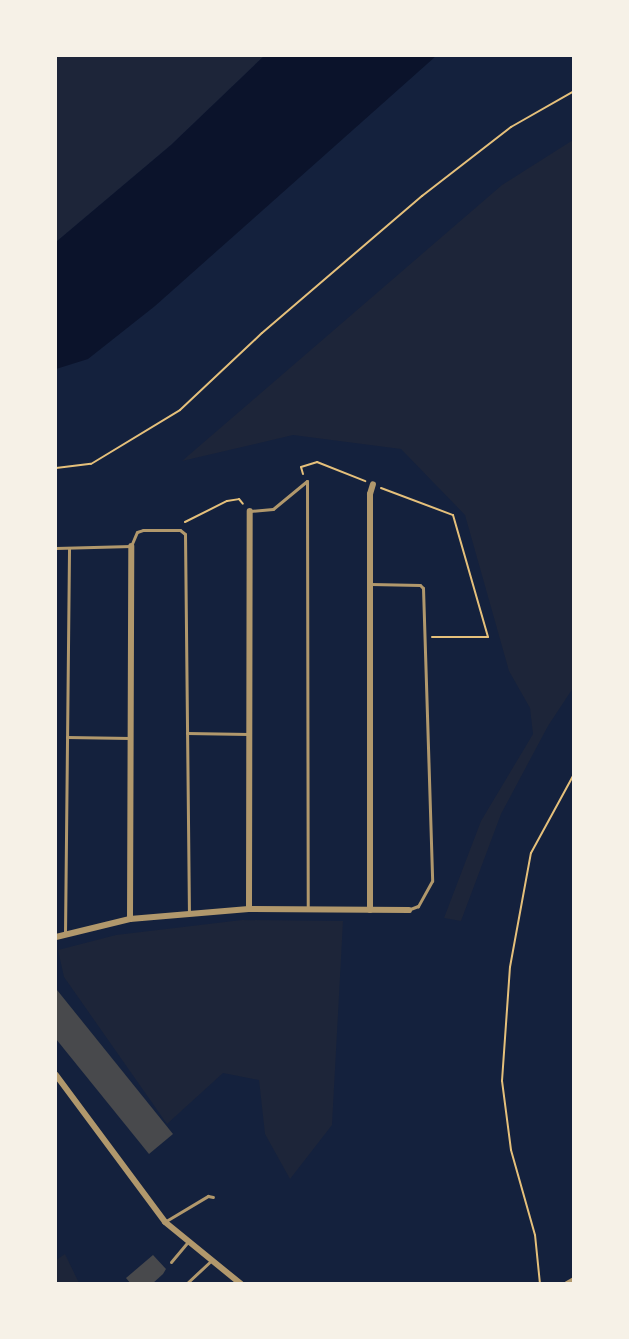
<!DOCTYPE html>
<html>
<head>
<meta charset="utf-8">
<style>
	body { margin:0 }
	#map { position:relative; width:629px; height:1339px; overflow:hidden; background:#14213d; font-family:Overpass,sans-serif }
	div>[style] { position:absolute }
	.green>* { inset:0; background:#1d2539 }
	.water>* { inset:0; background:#0b132b }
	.building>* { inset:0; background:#48494c }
	.path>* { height:2px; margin:-1px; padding:0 1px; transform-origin:1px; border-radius:1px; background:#e5c07b }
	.service>* { height:3px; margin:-1.5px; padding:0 1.5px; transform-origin:1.5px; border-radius:1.5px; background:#b1986c }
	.minor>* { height:6px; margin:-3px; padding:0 3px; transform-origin:3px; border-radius:3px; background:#b1986c }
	span { translate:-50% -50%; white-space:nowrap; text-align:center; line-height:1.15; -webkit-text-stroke:5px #f6f1e7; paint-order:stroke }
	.frame { position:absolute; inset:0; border:57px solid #f6f1e7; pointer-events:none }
</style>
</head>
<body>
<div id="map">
	<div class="green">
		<div style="clip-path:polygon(56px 56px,264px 56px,171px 145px,56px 242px)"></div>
		<div style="clip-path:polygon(573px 140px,573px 688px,548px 726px,501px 814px,461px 921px,444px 918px,481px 821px,533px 734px,530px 708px,509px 671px,465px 515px,401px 449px,293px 435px,182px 461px,502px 185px)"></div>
		<div style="clip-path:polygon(242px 920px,343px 921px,332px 1125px,290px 1179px,265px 1134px,259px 1080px,223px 1073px,167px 1124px,64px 977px,58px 950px,116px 935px)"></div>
		<div style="clip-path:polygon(65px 1254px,79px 1283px,56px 1283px,56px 1260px)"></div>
	</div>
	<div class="water">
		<div style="clip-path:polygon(264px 56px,436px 56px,155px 306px,88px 359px,56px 369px,56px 242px,171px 145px)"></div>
	</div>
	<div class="building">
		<div style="clip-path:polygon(57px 990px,173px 1134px,149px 1154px,56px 1039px)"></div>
		<div style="clip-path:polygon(153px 1255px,166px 1269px,163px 1274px,152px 1284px,131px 1284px,126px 1278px)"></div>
	</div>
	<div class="path">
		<div style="left:56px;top:468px;width:35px;rotate:-7deg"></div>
		<div style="left:91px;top:464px;width:104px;rotate:-31.2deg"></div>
		<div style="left:180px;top:410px;width:112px;rotate:-43.2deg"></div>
		<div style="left:262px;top:333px;width:211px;rotate:-40.6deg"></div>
		<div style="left:422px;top:196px;width:113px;rotate:-37.8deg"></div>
		<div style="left:511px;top:127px;width:73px;rotate:-29.7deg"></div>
		<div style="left:303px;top:474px;width:7px;rotate:-106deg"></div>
		<div style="left:301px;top:467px;width:17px;rotate:-17deg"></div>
		<div style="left:317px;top:462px;width:52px;rotate:21.6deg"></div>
		<div style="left:381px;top:488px;width:77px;rotate:20.6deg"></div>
		<div style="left:453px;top:515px;width:127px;rotate:74deg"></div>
		<div style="left:488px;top:637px;width:56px;rotate:180deg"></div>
		<div style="left:185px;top:522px;width:47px;rotate:-26.6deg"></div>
		<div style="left:227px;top:501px;width:12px;rotate:-9deg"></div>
		<div style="left:239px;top:499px;width:6px;rotate:51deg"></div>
		<div style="left:540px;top:1284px;width:49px;rotate:-95.8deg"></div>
		<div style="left:535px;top:1235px;width:88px;rotate:-105.8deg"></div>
		<div style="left:511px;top:1150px;width:70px;rotate:-97.4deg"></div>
		<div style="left:502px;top:1081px;width:114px;rotate:-86deg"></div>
		<div style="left:510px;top:967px;width:116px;rotate:-79.6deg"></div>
		<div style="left:531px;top:853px;width:90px;rotate:-61.4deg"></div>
	</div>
	<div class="service">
		<div style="left:250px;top:511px;width:23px;rotate:-5deg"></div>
		<div style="left:273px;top:509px;width:44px;rotate:-39.5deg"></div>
		<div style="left:307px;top:481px;width:428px;rotate:89.9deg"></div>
		<div style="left:56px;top:548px;width:75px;rotate:-1.5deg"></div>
		<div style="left:131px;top:546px;width:15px;rotate:-67deg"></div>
		<div style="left:137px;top:532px;width:6px;rotate:-18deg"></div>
		<div style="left:143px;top:530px;width:37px"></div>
		<div style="left:180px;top:530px;width:6px;rotate:39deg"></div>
		<div style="left:185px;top:534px;width:379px;rotate:89.4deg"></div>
		<div style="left:371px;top:584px;width:49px;rotate:1.2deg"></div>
		<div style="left:420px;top:585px;width:4px;rotate:45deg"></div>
		<div style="left:423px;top:588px;width:293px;rotate:88.2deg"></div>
		<div style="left:432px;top:881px;width:29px;rotate:119deg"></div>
		<div style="left:418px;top:906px;width:9px;rotate:159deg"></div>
		<div style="left:187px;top:733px;width:61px;rotate:0.9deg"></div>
		<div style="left:67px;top:737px;width:63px;rotate:0.9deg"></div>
		<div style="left:65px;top:934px;width:386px;rotate:-89.4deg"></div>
		<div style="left:166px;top:1221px;width:49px;rotate:-30.8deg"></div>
		<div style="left:208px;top:1196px;width:5px;rotate:11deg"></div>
		<div style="left:171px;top:1262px;width:26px;rotate:-50deg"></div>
		<div style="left:186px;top:1284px;width:33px;rotate:-43deg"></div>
	</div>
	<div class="minor">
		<div style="left:249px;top:909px;width:398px;rotate:-89.9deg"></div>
		<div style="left:370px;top:910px;width:416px;rotate:-90deg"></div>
		<div style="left:370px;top:494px;width:10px;rotate:-73deg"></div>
		<div style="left:130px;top:919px;width:373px;rotate:-89.8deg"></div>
		<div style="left:56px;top:937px;width:76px;rotate:-13.7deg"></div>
		<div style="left:130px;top:919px;width:119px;rotate:-4.8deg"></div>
		<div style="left:249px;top:909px;width:160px;rotate:0.4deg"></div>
		<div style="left:56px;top:1075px;width:183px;rotate:53.4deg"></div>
		<div style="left:165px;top:1222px;width:98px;rotate:39.2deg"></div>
		<div style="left:567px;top:1284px;width:8px;rotate:-30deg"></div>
	</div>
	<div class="frame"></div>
</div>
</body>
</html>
